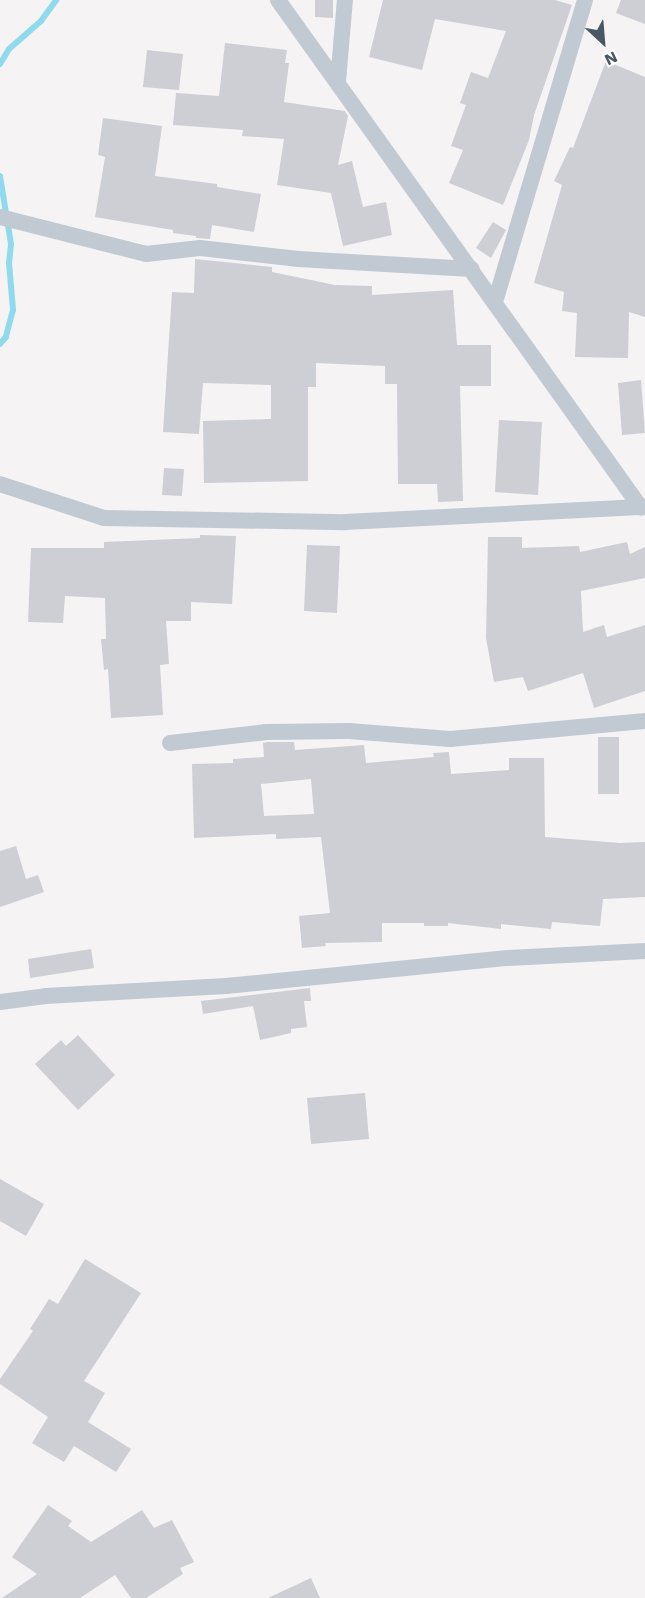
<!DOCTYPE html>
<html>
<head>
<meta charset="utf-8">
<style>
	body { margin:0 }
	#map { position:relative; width:645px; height:1598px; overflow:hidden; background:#f5f3f3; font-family:"Work Sans",sans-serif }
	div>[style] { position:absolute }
	.stream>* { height:6px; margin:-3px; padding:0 3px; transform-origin:3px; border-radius:3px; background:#90daee }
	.building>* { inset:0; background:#cdcfd5 }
	.street>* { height:16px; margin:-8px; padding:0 8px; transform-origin:8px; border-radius:8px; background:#c1cad2 }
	span { translate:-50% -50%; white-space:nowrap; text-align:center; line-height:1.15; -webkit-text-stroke:4.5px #fff; paint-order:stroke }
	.north { position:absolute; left:573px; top:12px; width:60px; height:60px; -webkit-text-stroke:4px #fff; paint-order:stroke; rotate:154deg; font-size:16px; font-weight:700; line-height:24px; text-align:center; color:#4a5661 }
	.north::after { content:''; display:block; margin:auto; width:21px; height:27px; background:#4a5661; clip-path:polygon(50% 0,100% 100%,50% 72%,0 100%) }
</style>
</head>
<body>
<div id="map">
	<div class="stream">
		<div style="left:0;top:64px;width:17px;rotate:-59deg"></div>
		<div style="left:9px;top:49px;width:43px;rotate:-41.2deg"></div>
		<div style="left:41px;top:21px;width:26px;rotate:-54deg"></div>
		<div style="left:0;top:176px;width:69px;rotate:80.8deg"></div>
		<div style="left:11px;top:244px;width:19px;rotate:96deg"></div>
		<div style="left:9px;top:263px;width:47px;rotate:85.1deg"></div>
		<div style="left:13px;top:310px;width:28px;rotate:105deg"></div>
		<div style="left:6px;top:337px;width:9px;rotate:131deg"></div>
	</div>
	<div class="building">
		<div style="clip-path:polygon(315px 0,333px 0,333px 18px,315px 17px)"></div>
		<div style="clip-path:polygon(383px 0,555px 0,572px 5px,534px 115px,529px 140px,503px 205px,449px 183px,463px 150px,451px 146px,466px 105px,460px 103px,471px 72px,488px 78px,506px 31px,435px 19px,422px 70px,369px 57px)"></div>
		<div style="clip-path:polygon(621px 0,645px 0,645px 24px,616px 13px)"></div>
		<div style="clip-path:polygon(225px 43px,287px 50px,285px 63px,289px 63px,284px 102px,345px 111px,348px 116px,338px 165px,352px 161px,363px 207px,386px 202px,392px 235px,343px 246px,331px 193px,277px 185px,284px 139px,242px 136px,243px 130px,173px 125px,176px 93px,219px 96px)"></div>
		<div style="clip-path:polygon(147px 50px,183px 54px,179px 90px,143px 87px)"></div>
		<div style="clip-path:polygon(606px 61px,645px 77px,645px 317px,629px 312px,628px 358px,575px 357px,577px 313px,562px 311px,564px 292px,534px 283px,562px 185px,554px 181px,570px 147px,573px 148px)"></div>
		<div style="clip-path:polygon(103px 118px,162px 126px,155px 176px,217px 184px,217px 187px,261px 194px,254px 232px,212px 225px,210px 239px,196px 238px,196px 236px,173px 233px,173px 230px,95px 217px,105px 157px,98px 155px)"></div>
		<div style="clip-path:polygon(493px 222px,506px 230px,491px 258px,476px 248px)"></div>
		<div style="clip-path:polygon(195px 259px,272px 267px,272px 272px,335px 285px,372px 286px,372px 295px,453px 290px,457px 345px,491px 345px,491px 386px,460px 386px,463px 501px,438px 502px,437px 484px,398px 484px,397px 384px,385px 384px,385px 366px,316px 363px,316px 387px,308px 387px,308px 481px,204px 483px,203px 421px,271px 419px,271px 385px,203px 383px,199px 434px,163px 432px,172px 292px,194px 293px)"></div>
		<div style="clip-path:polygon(641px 380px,645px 433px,622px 435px,618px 383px)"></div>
		<div style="clip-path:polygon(499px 420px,542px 422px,538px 495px,495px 492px)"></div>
		<div style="clip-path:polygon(164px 468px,184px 469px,182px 496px,162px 495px)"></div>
		<div style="clip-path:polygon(200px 535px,236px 536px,232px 604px,191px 602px,191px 621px,166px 621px,169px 664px,160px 665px,163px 715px,111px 718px,108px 669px,104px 670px,101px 639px,106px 639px,105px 598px,65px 596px,63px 623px,28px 622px,31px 548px,104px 548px,104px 542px,200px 538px)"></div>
		<div style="clip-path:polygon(488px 537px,522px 537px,522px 548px,579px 546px,580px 552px,627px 542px,630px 554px,645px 547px,645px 578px,581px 591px,583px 632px,604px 625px,607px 637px,645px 625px,645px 691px,594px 708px,583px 673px,528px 691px,523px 677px,494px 682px,486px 638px)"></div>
		<div style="clip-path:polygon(307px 545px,340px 546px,337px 613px,304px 611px)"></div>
		<div style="clip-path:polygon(598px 737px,619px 737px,619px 794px,598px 794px)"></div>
		<div style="clip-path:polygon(evenodd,267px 742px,294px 742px,295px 750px,364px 745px,366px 763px,434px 757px,433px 753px,449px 752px,451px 774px,509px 770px,509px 758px,544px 758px,545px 837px,620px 843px,645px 842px,645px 897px,603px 899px,600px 926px,552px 922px,551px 929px,501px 924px,501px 929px,448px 923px,448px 926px,424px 926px,424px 923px,382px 923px,382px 942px,325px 943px,326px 946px,302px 948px,299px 916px,330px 913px,321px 837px,276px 839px,276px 834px,194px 838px,192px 764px,233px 763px,233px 759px,264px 757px,263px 743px,267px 742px,311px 779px,314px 814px,264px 816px,261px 784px,311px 779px)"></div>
		<div style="clip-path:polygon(16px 846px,26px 879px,38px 875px,44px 892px,0 907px,0 851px)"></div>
		<div style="clip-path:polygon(91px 949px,94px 968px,30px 978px,28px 959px)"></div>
		<div style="clip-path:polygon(310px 988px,311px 1001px,304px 1001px,307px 1027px,291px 1029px,291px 1033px,260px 1040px,253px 1006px,203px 1014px,201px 1001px)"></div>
		<div style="clip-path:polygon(78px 1035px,115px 1075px,78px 1110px,35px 1064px,61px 1040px,66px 1046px)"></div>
		<div style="clip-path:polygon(365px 1093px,369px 1139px,311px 1144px,307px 1098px)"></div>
		<div style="clip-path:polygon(0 1179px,44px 1204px,26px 1236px,0 1221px)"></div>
		<div style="clip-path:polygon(85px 1259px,141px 1293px,84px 1381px,105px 1393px,88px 1422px,131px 1449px,116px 1472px,74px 1446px,64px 1462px,32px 1443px,48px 1417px,0 1384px,0 1379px,33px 1331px,30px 1329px,49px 1299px,58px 1304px)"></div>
		<div style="clip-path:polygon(48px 1505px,72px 1521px,68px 1526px,91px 1542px,142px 1510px,154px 1528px,172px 1520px,194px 1562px,180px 1568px,183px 1574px,146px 1598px,131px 1598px,115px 1575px,80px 1598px,2px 1598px,37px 1574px,12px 1557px)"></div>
		<div style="clip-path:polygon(311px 1578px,320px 1598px,268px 1598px)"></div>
	</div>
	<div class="street">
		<div style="left:278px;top:0;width:624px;rotate:54.45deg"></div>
		<div style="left:338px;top:81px;width:81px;rotate:-85.1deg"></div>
		<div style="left:0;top:217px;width:151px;rotate:14.2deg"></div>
		<div style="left:146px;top:254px;width:54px;rotate:-6.3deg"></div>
		<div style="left:200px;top:248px;width:99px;rotate:6.4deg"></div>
		<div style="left:298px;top:259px;width:174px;rotate:3.3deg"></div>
		<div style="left:495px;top:302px;width:315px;rotate:-73.4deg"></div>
		<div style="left:0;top:484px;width:109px;rotate:18.1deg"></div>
		<div style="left:104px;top:518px;width:241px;rotate:1deg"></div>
		<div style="left:345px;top:522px;width:300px;rotate:-2.9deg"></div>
		<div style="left:170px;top:743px;width:97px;rotate:-6.5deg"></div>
		<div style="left:266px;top:732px;width:83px;rotate:-0.7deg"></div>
		<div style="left:349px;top:731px;width:101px;rotate:4.5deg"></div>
		<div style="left:450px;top:739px;width:196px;rotate:-5.3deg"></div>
		<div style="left:0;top:1002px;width:46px;rotate:-7.4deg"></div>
		<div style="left:46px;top:996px;width:180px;rotate:-3.2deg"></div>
		<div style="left:226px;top:986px;width:283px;rotate:-5.7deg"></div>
		<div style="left:508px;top:958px;width:137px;rotate:-2.9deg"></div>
	</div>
	<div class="north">N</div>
</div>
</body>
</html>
